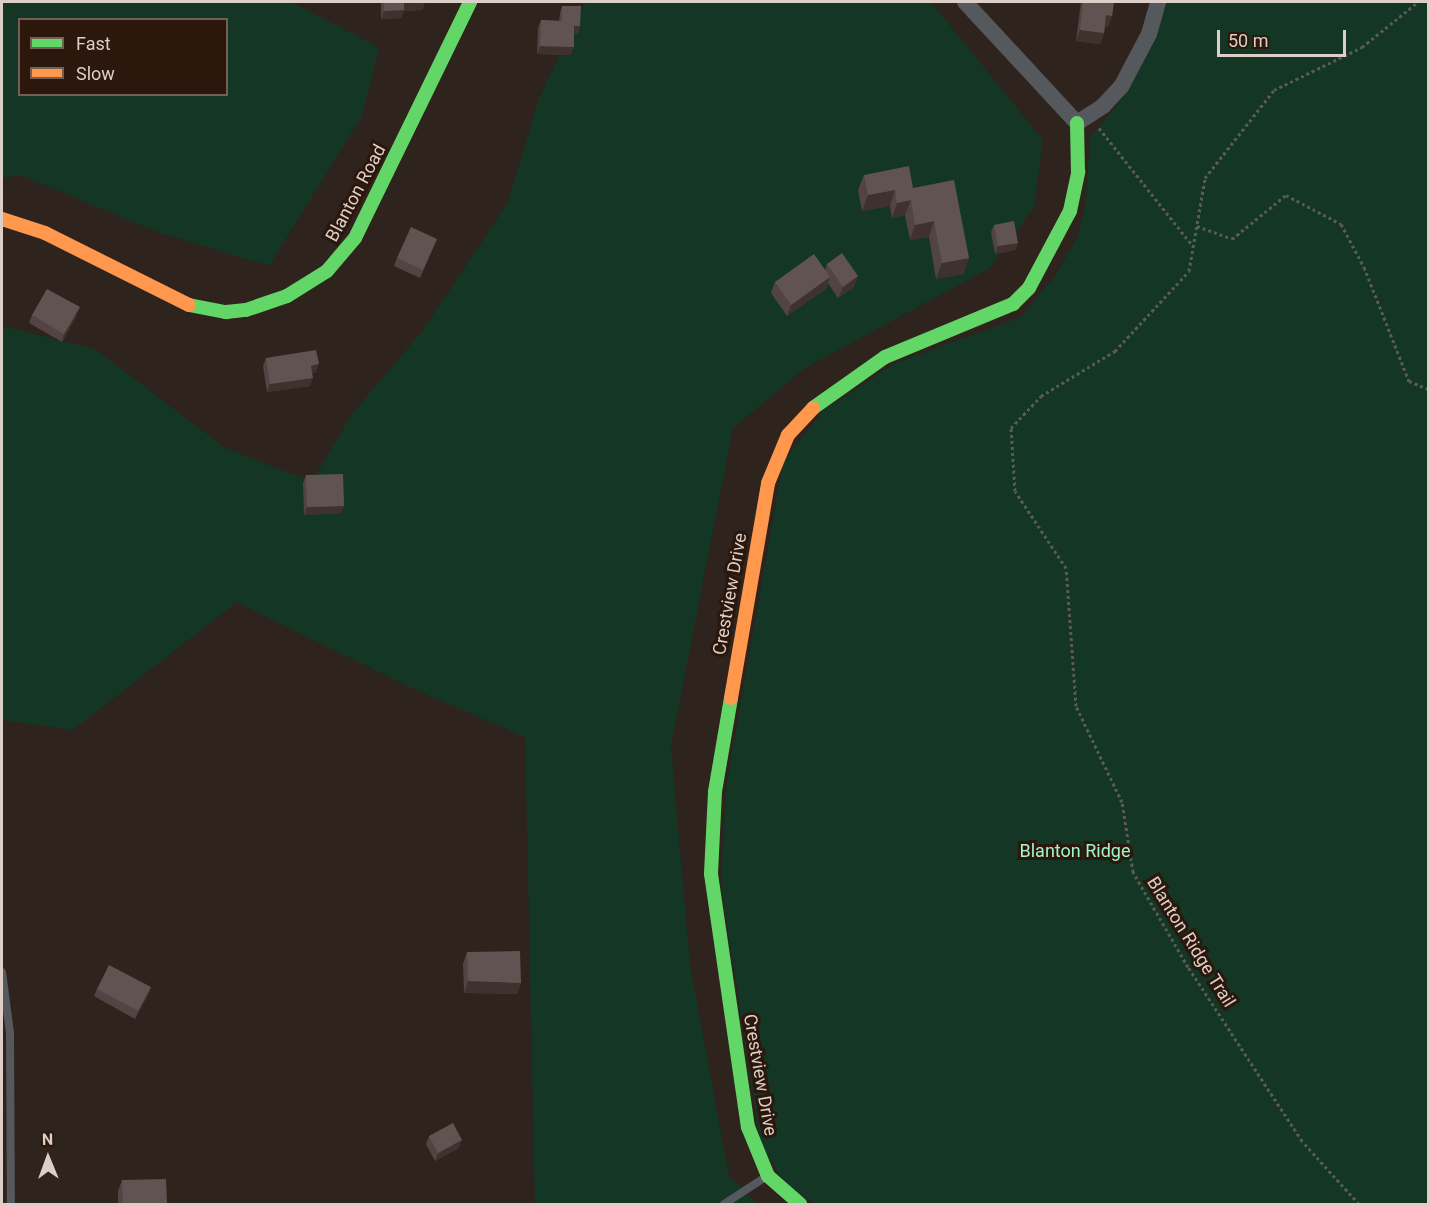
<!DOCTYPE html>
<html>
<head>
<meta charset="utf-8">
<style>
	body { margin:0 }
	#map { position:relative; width:1430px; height:1206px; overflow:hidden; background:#2f231d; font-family:Roboto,sans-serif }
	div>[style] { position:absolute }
	.green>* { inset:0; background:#133625 }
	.path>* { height:3px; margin-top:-1.5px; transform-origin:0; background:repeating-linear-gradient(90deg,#5b5959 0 3px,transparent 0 6px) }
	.lane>* { height:8px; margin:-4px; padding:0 4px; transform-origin:4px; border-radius:4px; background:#55595d }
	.street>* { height:16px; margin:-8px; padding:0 8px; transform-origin:8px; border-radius:8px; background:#55595d }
	.fast>* { height:14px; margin:-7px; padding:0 7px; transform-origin:7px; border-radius:7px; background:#63d668 }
	.slow>* { height:14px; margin:-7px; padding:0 7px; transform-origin:7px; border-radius:7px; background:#ff974d }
	.wall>* { inset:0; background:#524444 }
	.shaded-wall>* { inset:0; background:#3e312e }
	.building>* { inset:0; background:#615352 }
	span { translate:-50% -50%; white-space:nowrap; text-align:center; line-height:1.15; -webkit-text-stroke:6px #2b170c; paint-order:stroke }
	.street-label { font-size:18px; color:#ddcec7 }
	.park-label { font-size:18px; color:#a0f6c9 }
	.frame { position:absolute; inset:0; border:3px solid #ddcec7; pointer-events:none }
	.legend { position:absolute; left:18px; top:18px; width:210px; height:78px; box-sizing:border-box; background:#2b170c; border:2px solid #726057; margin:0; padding:8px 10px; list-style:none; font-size:18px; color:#ddcec7 }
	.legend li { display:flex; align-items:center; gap:12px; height:30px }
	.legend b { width:30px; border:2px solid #726057 }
	.north { position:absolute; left:18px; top:1128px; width:60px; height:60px; -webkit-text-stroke:4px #2b170c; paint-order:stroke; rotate:359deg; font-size:16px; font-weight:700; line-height:24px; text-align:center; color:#ddcec7 }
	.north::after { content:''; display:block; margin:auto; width:21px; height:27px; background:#ddcec7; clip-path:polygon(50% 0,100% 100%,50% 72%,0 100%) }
	.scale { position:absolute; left:1217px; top:30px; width:129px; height:27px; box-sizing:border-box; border:3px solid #ddcec7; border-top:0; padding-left:8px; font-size:18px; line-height:21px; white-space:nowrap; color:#ddcec7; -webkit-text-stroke:4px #2b170c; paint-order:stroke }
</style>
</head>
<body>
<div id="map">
	<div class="green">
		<div style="clip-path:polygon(evenodd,2px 2px,291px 2px,379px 47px,362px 116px,269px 266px,155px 231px,20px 175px,2px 179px,2px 2px,20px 20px,226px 20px,226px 94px,20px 94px,20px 20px)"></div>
		<div style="clip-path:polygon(585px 2px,931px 2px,1043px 140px,1034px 207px,990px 268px,805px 368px,733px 428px,671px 746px,690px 965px,729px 1176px,757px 1204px,535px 1204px,525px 737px,407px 686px,237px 602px,73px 730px,2px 720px,2px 326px,95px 349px,224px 447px,312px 482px,352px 414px,423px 330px,508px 202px,538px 101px)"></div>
		<div style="clip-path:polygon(1167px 2px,1428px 2px,1428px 1204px,816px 1204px,786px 1185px,761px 1145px,721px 886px,726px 787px,783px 462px,824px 410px,896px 363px,1021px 317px,1055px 276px,1078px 236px,1085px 206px,1090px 137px,1117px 105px,1138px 71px,1155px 41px)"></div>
	</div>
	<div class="path">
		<div style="left:1099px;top:128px;width:151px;rotate:51.5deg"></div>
		<div style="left:1197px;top:226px;width:37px;rotate:20deg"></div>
		<div style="left:1232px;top:239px;width:70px;rotate:-39.2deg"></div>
		<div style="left:1286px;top:195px;width:62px;rotate:27.8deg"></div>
		<div style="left:1341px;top:224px;width:49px;rotate:61.9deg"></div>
		<div style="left:1364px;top:267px;width:123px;rotate:68.5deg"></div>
		<div style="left:1409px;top:381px;width:21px;rotate:23deg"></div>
		<div style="left:1359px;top:1204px;width:85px;rotate:-132.1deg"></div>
		<div style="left:1302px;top:1141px;width:208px;rotate:-123.2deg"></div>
		<div style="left:1188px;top:967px;width:110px;rotate:-120.1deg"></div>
		<div style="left:1133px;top:872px;width:71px;rotate:-98.9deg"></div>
		<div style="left:1122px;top:802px;width:106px;rotate:-115.6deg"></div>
		<div style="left:1076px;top:706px;width:138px;rotate:-94.1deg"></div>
		<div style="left:1066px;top:568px;width:92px;rotate:-123.5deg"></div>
		<div style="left:1015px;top:491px;width:63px;rotate:-93.6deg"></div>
		<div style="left:1011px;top:428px;width:44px;rotate:-46.8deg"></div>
		<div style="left:1041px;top:396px;width:87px;rotate:-31.3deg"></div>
		<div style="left:1115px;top:351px;width:109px;rotate:-47.2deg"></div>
		<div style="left:1189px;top:271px;width:94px;rotate:-80.2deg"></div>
		<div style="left:1205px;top:178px;width:112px;rotate:-51.9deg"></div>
		<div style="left:1274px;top:90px;width:98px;rotate:-26deg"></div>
		<div style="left:1362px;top:47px;width:72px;rotate:-38.8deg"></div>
	</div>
	<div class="lane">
		<div style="left:2px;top:972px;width:62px;rotate:82.5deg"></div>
		<div style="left:10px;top:1033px;width:171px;rotate:89.7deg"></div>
		<div style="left:724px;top:1204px;width:51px;rotate:-33.1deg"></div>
	</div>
	<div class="street">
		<div style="left:965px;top:2px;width:165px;rotate:47.2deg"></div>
		<div style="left:1077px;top:123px;width:31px;rotate:-33deg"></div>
		<div style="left:1103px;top:106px;width:26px;rotate:-47deg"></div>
		<div style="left:1121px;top:87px;width:60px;rotate:-62.2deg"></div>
		<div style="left:1149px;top:34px;width:33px;rotate:-74deg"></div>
	</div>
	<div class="fast">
		<div style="left:189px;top:305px;width:38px;rotate:11deg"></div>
		<div style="left:226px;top:312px;width:20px;rotate:-6deg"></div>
		<div style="left:246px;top:310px;width:43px;rotate:-18.9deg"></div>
		<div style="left:287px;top:296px;width:47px;rotate:-32deg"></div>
		<div style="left:327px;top:271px;width:43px;rotate:-49.7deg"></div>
		<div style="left:355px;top:238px;width:263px;rotate:-64deg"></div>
		<div style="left:813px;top:408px;width:88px;rotate:-35.3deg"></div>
		<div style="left:885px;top:357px;width:139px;rotate:-22.5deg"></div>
		<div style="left:1013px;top:304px;width:23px;rotate:-45deg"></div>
		<div style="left:1029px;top:288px;width:87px;rotate:-62deg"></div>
		<div style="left:1070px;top:211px;width:40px;rotate:-78deg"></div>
		<div style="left:1078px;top:172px;width:49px;rotate:-91.2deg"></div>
		<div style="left:731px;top:698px;width:95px;rotate:99.7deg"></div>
		<div style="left:715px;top:792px;width:82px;rotate:92.8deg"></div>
		<div style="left:711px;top:874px;width:256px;rotate:81.7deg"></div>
		<div style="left:748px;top:1127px;width:53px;rotate:67.8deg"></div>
		<div style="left:768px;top:1176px;width:43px;rotate:41.2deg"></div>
	</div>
	<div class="slow">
		<div style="left:2px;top:219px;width:45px;rotate:18deg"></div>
		<div style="left:45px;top:233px;width:161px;rotate:26.6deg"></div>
		<div style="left:731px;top:698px;width:218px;rotate:-80.2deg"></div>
		<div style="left:768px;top:483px;width:52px;rotate:-67.4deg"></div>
		<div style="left:788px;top:435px;width:37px;rotate:-47deg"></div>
	</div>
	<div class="wall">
		<div style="clip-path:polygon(381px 2px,425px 2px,422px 10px,404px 11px,401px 18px,381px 19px)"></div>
		<div style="clip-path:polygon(1081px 2px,1114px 2px,1112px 16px,1108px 27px,1105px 27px,1104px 33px,1100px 44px,1076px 41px)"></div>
		<div style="clip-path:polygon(562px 6px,580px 26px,578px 34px,574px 34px,571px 55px,537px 54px,538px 28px,541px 20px,559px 21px,560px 13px)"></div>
		<div style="clip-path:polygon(864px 175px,913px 188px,969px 258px,963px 274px,936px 279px,929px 237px,910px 240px,905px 215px,892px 218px,890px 206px,862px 211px,858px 190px)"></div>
		<div style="clip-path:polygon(994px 225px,1018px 243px,1015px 250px,995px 254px,991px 232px)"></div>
		<div style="clip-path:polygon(437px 239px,420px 278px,394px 266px,397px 258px)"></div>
		<div style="clip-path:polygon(827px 264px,858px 276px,854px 287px,838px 298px,828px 283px,826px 289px,787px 316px,771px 293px,775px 282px,825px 270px)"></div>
		<div style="clip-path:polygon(32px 315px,77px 315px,62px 342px,29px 323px)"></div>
		<div style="clip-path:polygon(266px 358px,316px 372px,312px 373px,310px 386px,267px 392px,263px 366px)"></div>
		<div style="clip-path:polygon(306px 475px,344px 506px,341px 513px,304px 515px,303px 483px)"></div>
		<div style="clip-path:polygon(467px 952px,521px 983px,517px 994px,464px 993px,463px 964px)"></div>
		<div style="clip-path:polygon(151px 987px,148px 995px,135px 1019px,94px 996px,97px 989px)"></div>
		<div style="clip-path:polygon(429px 1136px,459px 1148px,435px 1161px,426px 1144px)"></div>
		<div style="clip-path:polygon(122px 1180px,167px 1204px,118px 1204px,118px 1191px)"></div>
	</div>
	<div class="shaded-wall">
		<div style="clip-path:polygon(425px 2px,422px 10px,404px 11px,401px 18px,381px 19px,384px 11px,404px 3px)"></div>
		<div style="clip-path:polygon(1106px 15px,1112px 16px,1108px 27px,1102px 27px)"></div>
		<div style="clip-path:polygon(574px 26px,580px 26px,578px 34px,572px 34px)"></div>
		<div style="clip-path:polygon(1080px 30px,1104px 33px,1100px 44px,1076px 41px)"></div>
		<div style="clip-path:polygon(540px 46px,574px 47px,571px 55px,537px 54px)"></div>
		<div style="clip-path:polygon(895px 190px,890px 206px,862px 211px,868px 195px)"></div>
		<div style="clip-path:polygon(911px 200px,905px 215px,892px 218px,897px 203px)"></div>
		<div style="clip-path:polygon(934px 221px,929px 237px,910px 240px,915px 225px)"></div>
		<div style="clip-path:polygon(1018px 243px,1015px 250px,995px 254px,998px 246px)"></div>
		<div style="clip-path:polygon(969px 258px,963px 274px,936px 279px,942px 263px)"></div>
		<div style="clip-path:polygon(858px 276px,854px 287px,838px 298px,843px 287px)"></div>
		<div style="clip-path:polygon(830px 277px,826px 289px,787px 316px,791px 305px)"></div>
		<div style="clip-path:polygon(80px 307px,77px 315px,62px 342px,64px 334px)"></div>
		<div style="clip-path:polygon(319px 364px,316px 372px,308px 373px,311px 366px)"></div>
		<div style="clip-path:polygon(313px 378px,310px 386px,267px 392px,270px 384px)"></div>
		<div style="clip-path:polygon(344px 506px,341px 513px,304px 515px,307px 507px)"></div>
		<div style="clip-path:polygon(468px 981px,521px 983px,517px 994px,464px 993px)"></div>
		<div style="clip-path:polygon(151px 987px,148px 995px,135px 1019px,138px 1011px)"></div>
		<div style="clip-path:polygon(462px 1140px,459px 1148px,435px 1161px,438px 1153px)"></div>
	</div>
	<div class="building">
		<div style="clip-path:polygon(384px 2px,425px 2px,404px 3px,404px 10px,384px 11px)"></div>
		<div style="clip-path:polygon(1083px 2px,1114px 2px,1112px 16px,1106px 15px,1104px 33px,1080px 30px)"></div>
		<div style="clip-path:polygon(562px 6px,581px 6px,580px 26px,574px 26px,574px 47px,540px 46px,541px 20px,562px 21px)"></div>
		<div style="clip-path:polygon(909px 166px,913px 188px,954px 180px,969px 258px,942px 263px,934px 221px,915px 225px,911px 200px,897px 203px,895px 190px,868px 195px,864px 175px)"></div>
		<div style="clip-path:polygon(1014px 221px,1018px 243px,998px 246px,994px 225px)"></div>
		<div style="clip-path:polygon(411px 227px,437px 239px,423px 270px,397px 258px)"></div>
		<div style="clip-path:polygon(842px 253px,858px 276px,843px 287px,827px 264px)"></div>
		<div style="clip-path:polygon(814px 254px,830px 277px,791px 305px,775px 282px)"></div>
		<div style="clip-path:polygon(47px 289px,80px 307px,64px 334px,32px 315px)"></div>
		<div style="clip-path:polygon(316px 350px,319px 364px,311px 366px,313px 378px,270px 384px,266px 358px)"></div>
		<div style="clip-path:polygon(343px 474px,344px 506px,307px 507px,306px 475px)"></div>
		<div style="clip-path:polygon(520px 951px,521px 983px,468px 981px,467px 952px)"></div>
		<div style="clip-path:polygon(109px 965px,151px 987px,138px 1011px,97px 989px)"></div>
		<div style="clip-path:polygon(453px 1123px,462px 1140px,438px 1153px,429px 1136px)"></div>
		<div style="clip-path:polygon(166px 1179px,167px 1204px,123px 1204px,122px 1180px)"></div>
	</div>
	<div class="street-label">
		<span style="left:356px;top:193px;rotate:-62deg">Blanton Road</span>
		<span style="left:730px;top:594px;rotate:-80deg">Crestview Drive</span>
		<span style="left:1191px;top:942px;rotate:58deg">Blanton Ridge Trail</span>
		<span style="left:760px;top:1075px;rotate:80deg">Crestview Drive</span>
	</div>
	<div class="park-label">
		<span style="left:1075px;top:851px">Blanton Ridge</span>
	</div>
	<div class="frame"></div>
	<ul class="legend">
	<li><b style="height:8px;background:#63d668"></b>Fast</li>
	<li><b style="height:8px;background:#ff974d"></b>Slow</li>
	</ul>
	<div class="north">N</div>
	<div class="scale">50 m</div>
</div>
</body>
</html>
